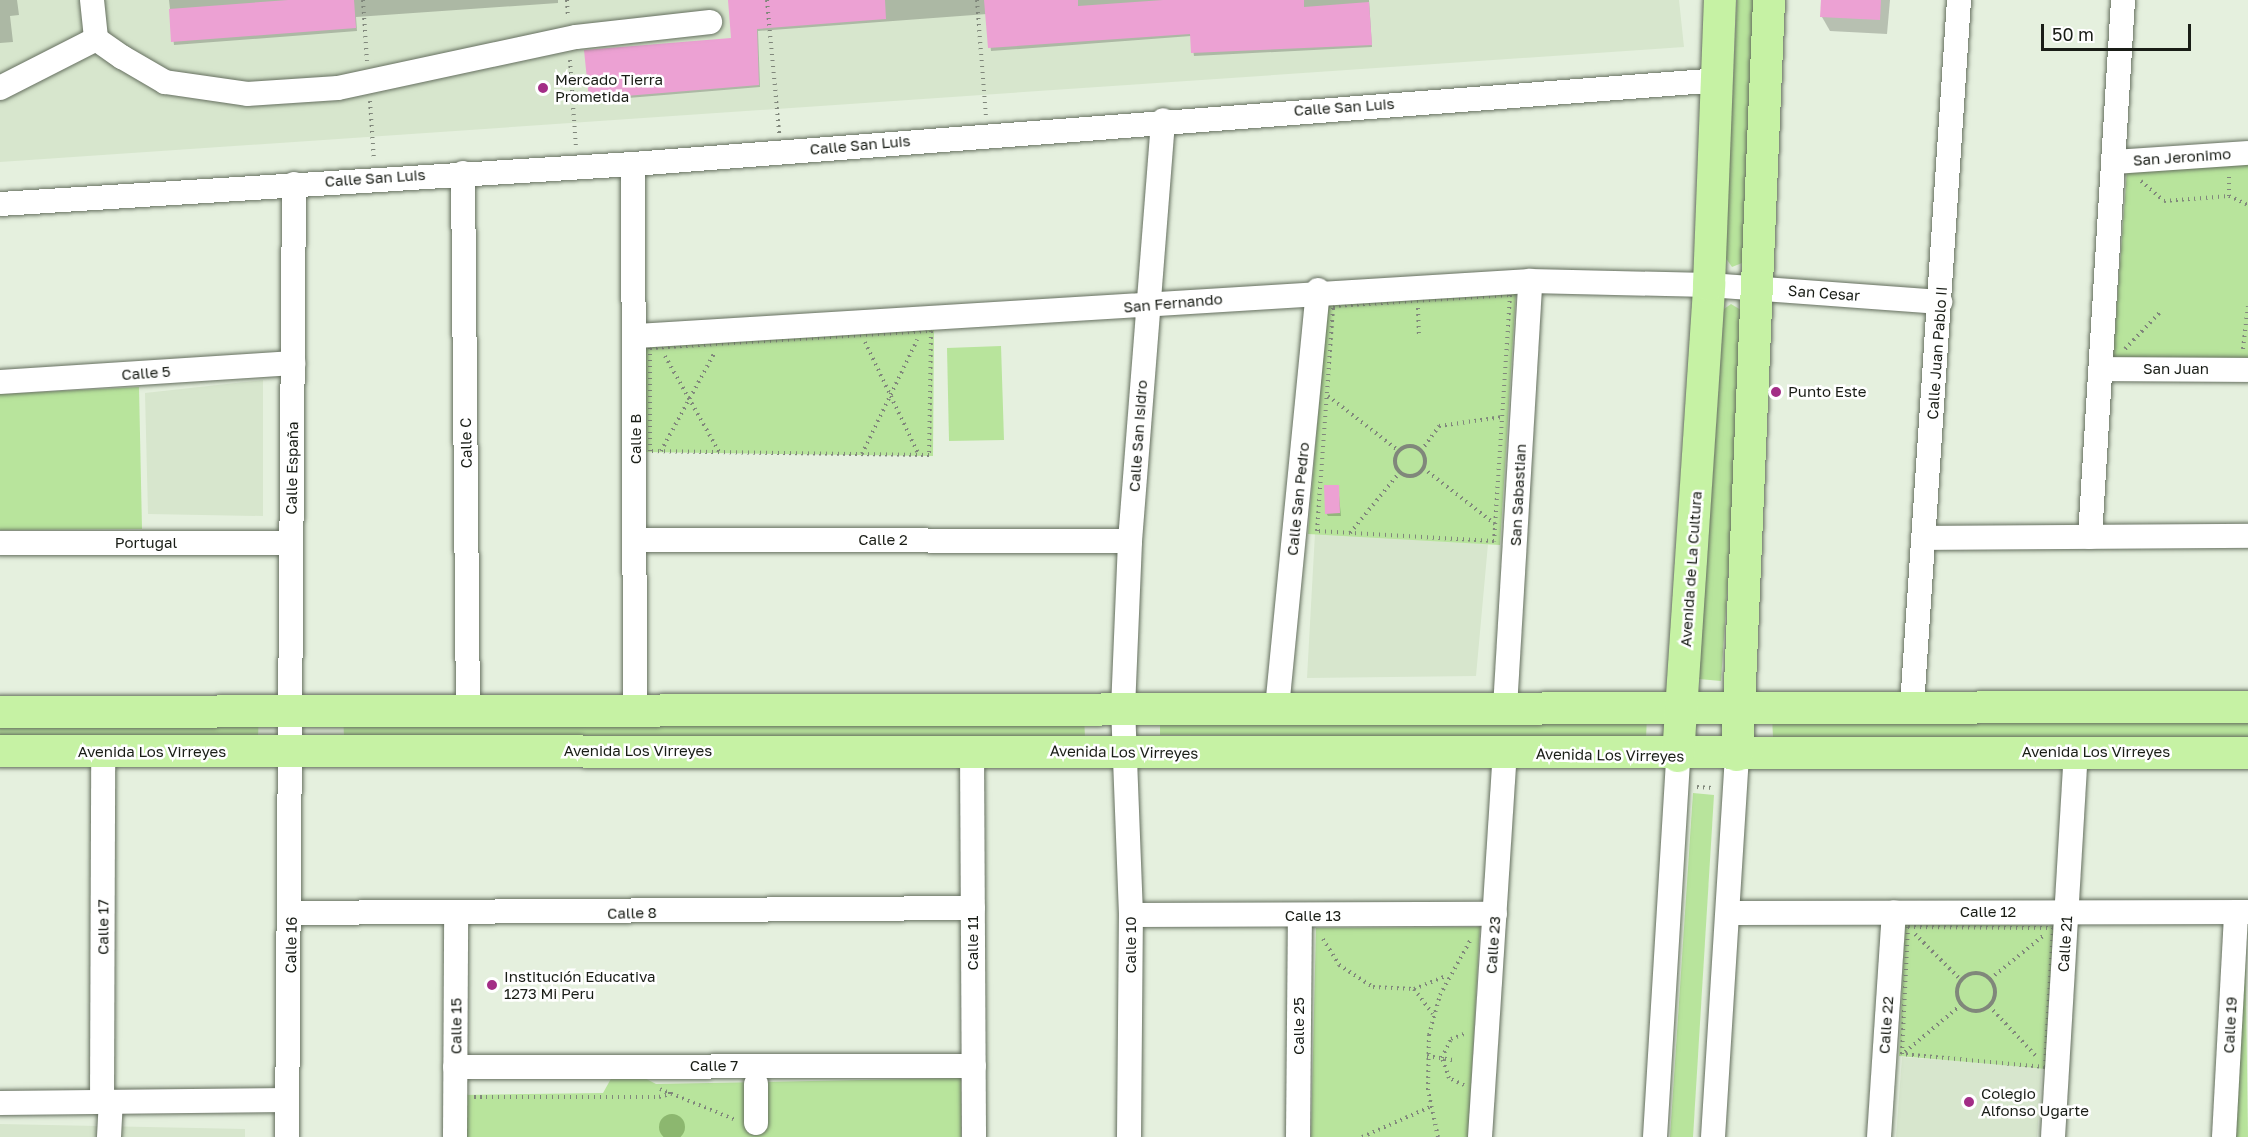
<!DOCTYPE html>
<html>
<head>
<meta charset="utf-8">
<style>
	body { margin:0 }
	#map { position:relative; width:2248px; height:1137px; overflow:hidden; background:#e5f0de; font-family:"Golos Text",sans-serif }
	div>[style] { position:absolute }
	.built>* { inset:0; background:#d7e6cd }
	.green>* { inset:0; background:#b8e49c }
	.water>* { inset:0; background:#8cb76f }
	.round { border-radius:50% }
	.shadow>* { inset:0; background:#0003 }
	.building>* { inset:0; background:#eca1d3 }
	.path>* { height:4px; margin-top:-2px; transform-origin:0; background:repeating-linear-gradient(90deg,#80877b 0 1.5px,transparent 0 6px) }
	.path>.ring { margin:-2px; padding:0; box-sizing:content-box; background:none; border:4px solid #80877b; border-radius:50% }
	.roads { filter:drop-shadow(0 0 2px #656f5f) drop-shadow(0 0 2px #656f5f) }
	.minor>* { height:24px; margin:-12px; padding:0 12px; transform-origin:12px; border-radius:12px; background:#fff }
	.major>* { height:32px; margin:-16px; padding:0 16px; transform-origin:16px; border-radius:16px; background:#c6f2a4 }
	.dots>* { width:16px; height:16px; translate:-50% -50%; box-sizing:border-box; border:3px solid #fff; border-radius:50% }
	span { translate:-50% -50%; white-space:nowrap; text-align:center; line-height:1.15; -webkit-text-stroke:5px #fff; paint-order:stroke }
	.poi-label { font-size:15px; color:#191d16 }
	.left { translate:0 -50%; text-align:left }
	.street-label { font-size:15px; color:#191d16 }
	.scale { position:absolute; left:2041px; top:24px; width:150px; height:27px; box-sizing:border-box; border:3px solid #191d16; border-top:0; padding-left:8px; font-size:18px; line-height:21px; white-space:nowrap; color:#191d16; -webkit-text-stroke:4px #fff; paint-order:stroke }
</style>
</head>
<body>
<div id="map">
	<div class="built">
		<div style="clip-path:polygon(0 0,1679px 0,1684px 47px,0 162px)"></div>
		<div style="clip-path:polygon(263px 380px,263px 516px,148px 514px,145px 393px)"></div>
		<div style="clip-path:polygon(1315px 533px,1488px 544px,1476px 676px,1307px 678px)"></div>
		<div style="clip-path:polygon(1902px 1057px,2042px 1067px,2037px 1137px,1896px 1137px)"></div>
		<div style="clip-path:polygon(0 1124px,245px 1129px,245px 1137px,0 1137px)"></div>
	</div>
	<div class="green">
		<div style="clip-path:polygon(1737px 0,1760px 0,1747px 261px,1732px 267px,1725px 257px)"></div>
		<div style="clip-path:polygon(2248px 163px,2248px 358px,2113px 358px,2127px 170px)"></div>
		<div style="clip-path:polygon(1516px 292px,1500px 545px,1308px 534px,1328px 299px)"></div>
		<div style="clip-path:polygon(1731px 304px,1746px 313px,1721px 681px,1699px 679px,1724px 309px)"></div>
		<div style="clip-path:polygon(934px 329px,933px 456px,641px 452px,642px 350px,648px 342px)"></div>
		<div style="clip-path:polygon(1001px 346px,1004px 440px,949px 441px,947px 348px)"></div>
		<div style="clip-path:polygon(139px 387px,142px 529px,0 530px,0 394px)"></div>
		<div style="clip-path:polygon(2248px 714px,2248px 738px,1773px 738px,1772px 715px)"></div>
		<div style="clip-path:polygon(1647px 716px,1646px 738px,1160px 735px,1160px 717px)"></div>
		<div style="clip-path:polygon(259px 717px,258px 735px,0 736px,0 720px)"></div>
		<div style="clip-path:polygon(343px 717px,1084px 717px,1085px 737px,344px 735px)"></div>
		<div style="clip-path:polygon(1693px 793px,1714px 795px,1693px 1137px,1670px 1137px)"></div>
		<div style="clip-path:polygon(1905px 923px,2056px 926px,2047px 1069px,1899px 1056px)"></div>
		<div style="clip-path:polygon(2245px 926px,2248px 1137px,2232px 1137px)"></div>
		<div style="clip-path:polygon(1480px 927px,1468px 1137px,1311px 1137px,1316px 928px)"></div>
		<div style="clip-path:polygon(637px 1074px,656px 1084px,961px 1078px,961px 1137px,463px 1137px,462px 1095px,603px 1093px,613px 1075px)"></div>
	</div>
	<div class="water">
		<div class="round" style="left:659px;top:1114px;width:26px;height:26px"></div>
	</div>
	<div class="shadow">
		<div style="clip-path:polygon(0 0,17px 0,19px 15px,10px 16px,13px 42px,0 43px)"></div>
		<div style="clip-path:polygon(169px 0,558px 0,558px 3px,356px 17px,357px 31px,174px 45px)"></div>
		<div style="clip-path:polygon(729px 0,1369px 0,1372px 47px,1194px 56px,1191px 36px,991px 51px,987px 14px,758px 31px,760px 87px,592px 101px,733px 40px)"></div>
		<div style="clip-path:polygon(1822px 0,1890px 0,1887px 34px,1830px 31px,1822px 17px)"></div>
		<div style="clip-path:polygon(1338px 486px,1341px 516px,1328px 516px,1326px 513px)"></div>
	</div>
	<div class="building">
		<div style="clip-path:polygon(288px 0,354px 0,356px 28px,171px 42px,169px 9px)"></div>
		<div style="clip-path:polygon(728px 0,885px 0,886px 19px,757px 29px,759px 85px,589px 99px,584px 50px,731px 38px)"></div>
		<div style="clip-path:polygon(984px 0,1078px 0,1078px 6px,1163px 0,1304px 0,1304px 7px,1369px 2px,1372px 45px,1191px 53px,1190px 34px,988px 48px)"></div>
		<div style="clip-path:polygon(1821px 0,1881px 0,1880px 20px,1820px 17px)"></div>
		<div style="clip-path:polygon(1324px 485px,1339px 485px,1340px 513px,1325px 514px)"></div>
	</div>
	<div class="path">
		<div style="left:363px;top:0;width:61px;rotate:86.2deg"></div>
		<div style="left:567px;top:0;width:17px;rotate:87deg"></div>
		<div style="left:767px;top:0;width:134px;rotate:84.8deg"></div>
		<div style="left:977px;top:0;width:116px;rotate:85.6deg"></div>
		<div style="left:570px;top:60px;width:88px;rotate:86.1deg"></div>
		<div style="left:370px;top:101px;width:59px;rotate:86.1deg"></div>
		<div style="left:2141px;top:181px;width:30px;rotate:41deg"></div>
		<div style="left:2164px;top:201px;width:65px;rotate:-4.4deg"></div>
		<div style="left:2229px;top:196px;width:20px;rotate:-90deg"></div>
		<div style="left:2229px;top:196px;width:21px;rotate:25deg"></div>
		<div style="left:1510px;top:295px;width:247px;rotate:93.7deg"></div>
		<div style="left:1494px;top:541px;width:177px;rotate:-176.8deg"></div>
		<div style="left:1317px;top:531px;width:226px;rotate:-85.9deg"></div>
		<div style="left:1333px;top:306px;width:177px;rotate:-3.6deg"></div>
		<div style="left:1418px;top:308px;width:26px;rotate:88deg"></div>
		<div style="left:931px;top:331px;width:124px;rotate:90.9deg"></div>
		<div style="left:929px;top:455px;width:279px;rotate:-179.2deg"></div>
		<div style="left:650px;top:451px;width:103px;rotate:-90deg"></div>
		<div style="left:650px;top:348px;width:282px;rotate:-3.5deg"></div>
		<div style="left:865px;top:342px;width:125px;rotate:64.5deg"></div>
		<div style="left:2125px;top:349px;width:52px;rotate:-46.5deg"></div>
		<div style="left:2243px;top:349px;width:43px;rotate:-83.4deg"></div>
		<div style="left:665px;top:356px;width:110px;rotate:60.6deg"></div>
		<div style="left:1328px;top:396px;width:90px;rotate:37.8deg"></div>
		<div class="ring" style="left:1395px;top:446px;width:26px;height:26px"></div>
		<div style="left:661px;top:451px;width:113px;rotate:-61.4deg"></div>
		<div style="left:1421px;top:451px;width:31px;rotate:-54deg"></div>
		<div style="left:1439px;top:426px;width:64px;rotate:-8.1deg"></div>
		<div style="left:862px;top:454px;width:127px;rotate:-64.2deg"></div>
		<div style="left:1423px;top:468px;width:91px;rotate:37.9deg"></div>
		<div style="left:1350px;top:533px;width:79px;rotate:-50.7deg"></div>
		<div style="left:1697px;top:787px;width:16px;rotate:4deg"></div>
		<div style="left:1908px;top:927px;width:145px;rotate:0.4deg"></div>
		<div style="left:2053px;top:928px;width:139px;rotate:93.3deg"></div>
		<div style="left:2045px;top:1067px;width:144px;rotate:-174.8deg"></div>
		<div style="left:1902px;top:1054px;width:127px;rotate:-87.3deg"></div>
		<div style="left:1915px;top:934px;width:65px;rotate:45deg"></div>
		<div style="left:1323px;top:939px;width:31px;rotate:58deg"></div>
		<div style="left:1339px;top:965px;width:40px;rotate:32.9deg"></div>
		<div style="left:1373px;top:987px;width:41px;rotate:2.8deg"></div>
		<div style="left:1414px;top:989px;width:35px;rotate:-22deg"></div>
		<div class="ring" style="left:1957px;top:973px;width:34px;height:34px"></div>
		<div style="left:1990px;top:979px;width:68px;rotate:-39.1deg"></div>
		<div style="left:1414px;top:989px;width:31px;rotate:53deg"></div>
		<div style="left:1989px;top:1006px;width:69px;rotate:46.8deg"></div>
		<div style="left:1905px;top:1052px;width:75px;rotate:-40.1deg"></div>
		<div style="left:1427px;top:1056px;width:26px;rotate:9deg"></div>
		<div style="left:1464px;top:1085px;width:17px;rotate:-155deg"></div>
		<div style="left:1449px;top:1078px;width:21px;rotate:-109deg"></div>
		<div style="left:1442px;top:1058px;width:21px;rotate:-65deg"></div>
		<div style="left:1451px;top:1039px;width:17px;rotate:-21deg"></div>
		<div style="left:660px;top:1089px;width:82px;rotate:22.2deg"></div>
		<div style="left:474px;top:1097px;width:185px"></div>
		<div style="left:659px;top:1097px;width:11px;rotate:-15deg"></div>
		<div style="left:670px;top:1094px;width:6px;rotate:-90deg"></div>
		<div style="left:1362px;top:1137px;width:74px;rotate:-23.8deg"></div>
		<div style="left:1438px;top:1137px;width:48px;rotate:-102deg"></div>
		<div style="left:1428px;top:1090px;width:55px;rotate:-89deg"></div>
		<div style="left:1429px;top:1035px;width:41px;rotate:-74.6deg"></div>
		<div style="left:1440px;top:995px;width:64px;rotate:-61deg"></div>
	</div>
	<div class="roads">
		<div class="minor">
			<div style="left:92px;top:0;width:39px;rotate:84deg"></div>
			<div style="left:96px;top:39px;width:32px;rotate:35deg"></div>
			<div style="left:122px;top:57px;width:50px;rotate:30.2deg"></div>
			<div style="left:165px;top:82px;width:83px;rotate:8.3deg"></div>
			<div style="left:247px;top:94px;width:91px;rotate:-3.8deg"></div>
			<div style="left:338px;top:88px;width:243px;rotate:-12.1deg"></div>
			<div style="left:576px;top:37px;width:135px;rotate:-6.4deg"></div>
			<div style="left:0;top:88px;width:108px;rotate:-27deg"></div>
			<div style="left:2115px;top:162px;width:133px;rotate:-3.9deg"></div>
			<div style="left:633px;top:164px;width:550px;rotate:89.79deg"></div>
			<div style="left:463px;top:173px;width:541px;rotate:89.47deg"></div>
			<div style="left:0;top:204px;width:634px;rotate:-3.62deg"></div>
			<div style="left:633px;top:164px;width:1089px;rotate:-4.42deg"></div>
			<div style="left:637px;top:336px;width:895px;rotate:-3.52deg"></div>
			<div style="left:1530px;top:281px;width:179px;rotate:1.3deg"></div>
			<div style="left:1709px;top:285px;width:232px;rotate:4.2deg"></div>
			<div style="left:2103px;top:369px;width:145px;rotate:0.4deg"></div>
			<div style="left:0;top:382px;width:294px;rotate:-3.7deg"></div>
			<div style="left:2090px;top:537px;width:538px;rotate:-86.48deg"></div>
			<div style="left:1925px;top:538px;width:323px;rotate:-0.4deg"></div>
			<div style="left:635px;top:540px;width:495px;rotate:0.1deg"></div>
			<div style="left:0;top:543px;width:291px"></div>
			<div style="left:1912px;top:706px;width:708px;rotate:-86.19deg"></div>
			<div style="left:1277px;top:708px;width:420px;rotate:-84.4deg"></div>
			<div style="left:1505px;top:708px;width:428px;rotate:-86.6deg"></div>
			<div style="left:972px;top:749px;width:388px;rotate:89.7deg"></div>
			<div style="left:292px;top:913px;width:681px;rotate:-0.42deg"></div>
			<div style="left:1729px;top:913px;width:519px;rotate:-0.11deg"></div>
			<div style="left:1131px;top:915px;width:364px;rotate:-0.2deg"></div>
			<div style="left:455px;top:1067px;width:519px;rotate:-0.11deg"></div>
			<div style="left:102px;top:1102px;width:350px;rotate:-89.8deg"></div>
			<div style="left:0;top:1103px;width:287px;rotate:-0.6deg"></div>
			<div style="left:756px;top:1123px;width:39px;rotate:-90deg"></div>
			<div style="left:109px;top:1137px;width:35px;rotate:-87deg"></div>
			<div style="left:287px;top:1137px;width:953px;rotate:-89.58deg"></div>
			<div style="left:455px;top:1137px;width:221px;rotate:-89.7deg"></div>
			<div style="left:1129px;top:1137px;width:222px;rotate:-89.5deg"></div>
			<div style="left:1131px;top:915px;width:206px;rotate:-92.2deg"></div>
			<div style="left:1123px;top:709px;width:168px;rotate:-87.6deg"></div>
			<div style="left:1130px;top:541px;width:422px;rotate:-85.5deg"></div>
			<div style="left:1298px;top:1137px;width:221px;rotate:-89.5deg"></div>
			<div style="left:1480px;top:1137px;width:385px;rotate:-86.3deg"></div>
			<div style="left:1655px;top:1137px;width:382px;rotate:-86.5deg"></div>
			<div style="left:1713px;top:1137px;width:383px;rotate:-86.4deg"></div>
			<div style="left:1879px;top:1137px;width:225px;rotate:-86.2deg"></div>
			<div style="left:2053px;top:1137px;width:387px;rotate:-86.6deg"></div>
			<div style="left:2224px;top:1137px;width:225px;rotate:-86.9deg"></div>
		</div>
		<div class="major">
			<div style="left:0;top:712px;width:2248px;rotate:-0.13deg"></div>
			<div style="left:0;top:751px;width:2248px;rotate:0.05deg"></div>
			<div style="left:1737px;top:755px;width:756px;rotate:-87.57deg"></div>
			<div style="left:1678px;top:756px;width:472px;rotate:-86.2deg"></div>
			<div style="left:1709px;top:285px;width:285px;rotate:-87.8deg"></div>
		</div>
	</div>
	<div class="dots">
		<div style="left:543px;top:88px;background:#a32d86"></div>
		<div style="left:1776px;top:392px;background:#a32d86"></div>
		<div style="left:492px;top:985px;background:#a32d86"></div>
		<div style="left:1969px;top:1102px;background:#a32d86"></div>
	</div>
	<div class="poi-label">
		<span class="left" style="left:555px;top:88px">Mercado Tierra<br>Prometida</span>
		<span class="left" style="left:1788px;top:392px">Punto Este</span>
		<span class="left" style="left:504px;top:985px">Institución Educativa<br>1273 Mi Peru</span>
		<span class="left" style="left:1981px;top:1102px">Colegio<br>Alfonso Ugarte</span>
	</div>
	<div class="street-label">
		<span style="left:1344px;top:107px;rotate:-4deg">Calle San Luis</span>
		<span style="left:860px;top:145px;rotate:-5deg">Calle San Luis</span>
		<span style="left:2182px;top:157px;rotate:-4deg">San Jeronimo</span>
		<span style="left:375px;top:178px;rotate:-4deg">Calle San Luis</span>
		<span style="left:1824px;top:293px;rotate:4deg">San Cesar</span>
		<span style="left:1173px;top:303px;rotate:-5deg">San Fernando</span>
		<span style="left:1937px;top:353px;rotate:-86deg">Calle Juan Pablo II</span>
		<span style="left:2176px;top:369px">San Juan</span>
		<span style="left:146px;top:373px;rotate:-4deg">Calle 5</span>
		<span style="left:1138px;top:436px;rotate:-86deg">Calle San Isidro</span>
		<span style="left:636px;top:439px;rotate:-90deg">Calle B</span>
		<span style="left:466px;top:443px;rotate:-91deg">Calle C</span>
		<span style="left:292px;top:468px;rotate:-89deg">Calle España</span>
		<span style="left:1518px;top:495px;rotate:-87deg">San Sabastian</span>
		<span style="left:1298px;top:499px;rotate:-84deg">Calle San Pedro</span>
		<span style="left:883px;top:540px">Calle 2</span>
		<span style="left:146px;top:543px">Portugal</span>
		<span style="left:1691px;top:569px;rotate:-86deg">Avenida de La Cultura</span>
		<span style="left:638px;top:751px">Avenida Los Virreyes</span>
		<span style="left:152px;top:752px">Avenida Los Virreyes</span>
		<span style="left:1124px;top:752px;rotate:1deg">Avenida Los Virreyes</span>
		<span style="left:2096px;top:752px">Avenida Los Virreyes</span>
		<span style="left:1610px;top:755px;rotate:1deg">Avenida Los Virreyes</span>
		<span style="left:1988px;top:912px">Calle 12</span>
		<span style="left:632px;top:913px;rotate:-1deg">Calle 8</span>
		<span style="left:1313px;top:916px">Calle 13</span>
		<span style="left:103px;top:927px;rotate:-90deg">Calle 17</span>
		<span style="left:973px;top:943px;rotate:-90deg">Calle 11</span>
		<span style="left:2065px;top:944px;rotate:-86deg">Calle 21</span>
		<span style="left:291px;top:945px;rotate:-89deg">Calle 16</span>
		<span style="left:1131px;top:945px;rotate:-90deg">Calle 10</span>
		<span style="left:1493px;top:945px;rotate:-86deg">Calle 23</span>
		<span style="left:1886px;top:1025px;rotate:-86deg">Calle 22</span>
		<span style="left:2230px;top:1025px;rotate:-87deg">Calle 19</span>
		<span style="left:456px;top:1026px;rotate:-90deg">Calle 15</span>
		<span style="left:1299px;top:1026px;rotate:-90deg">Calle 25</span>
		<span style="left:714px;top:1066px">Calle 7</span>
	</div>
	<div class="scale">50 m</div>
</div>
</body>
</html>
